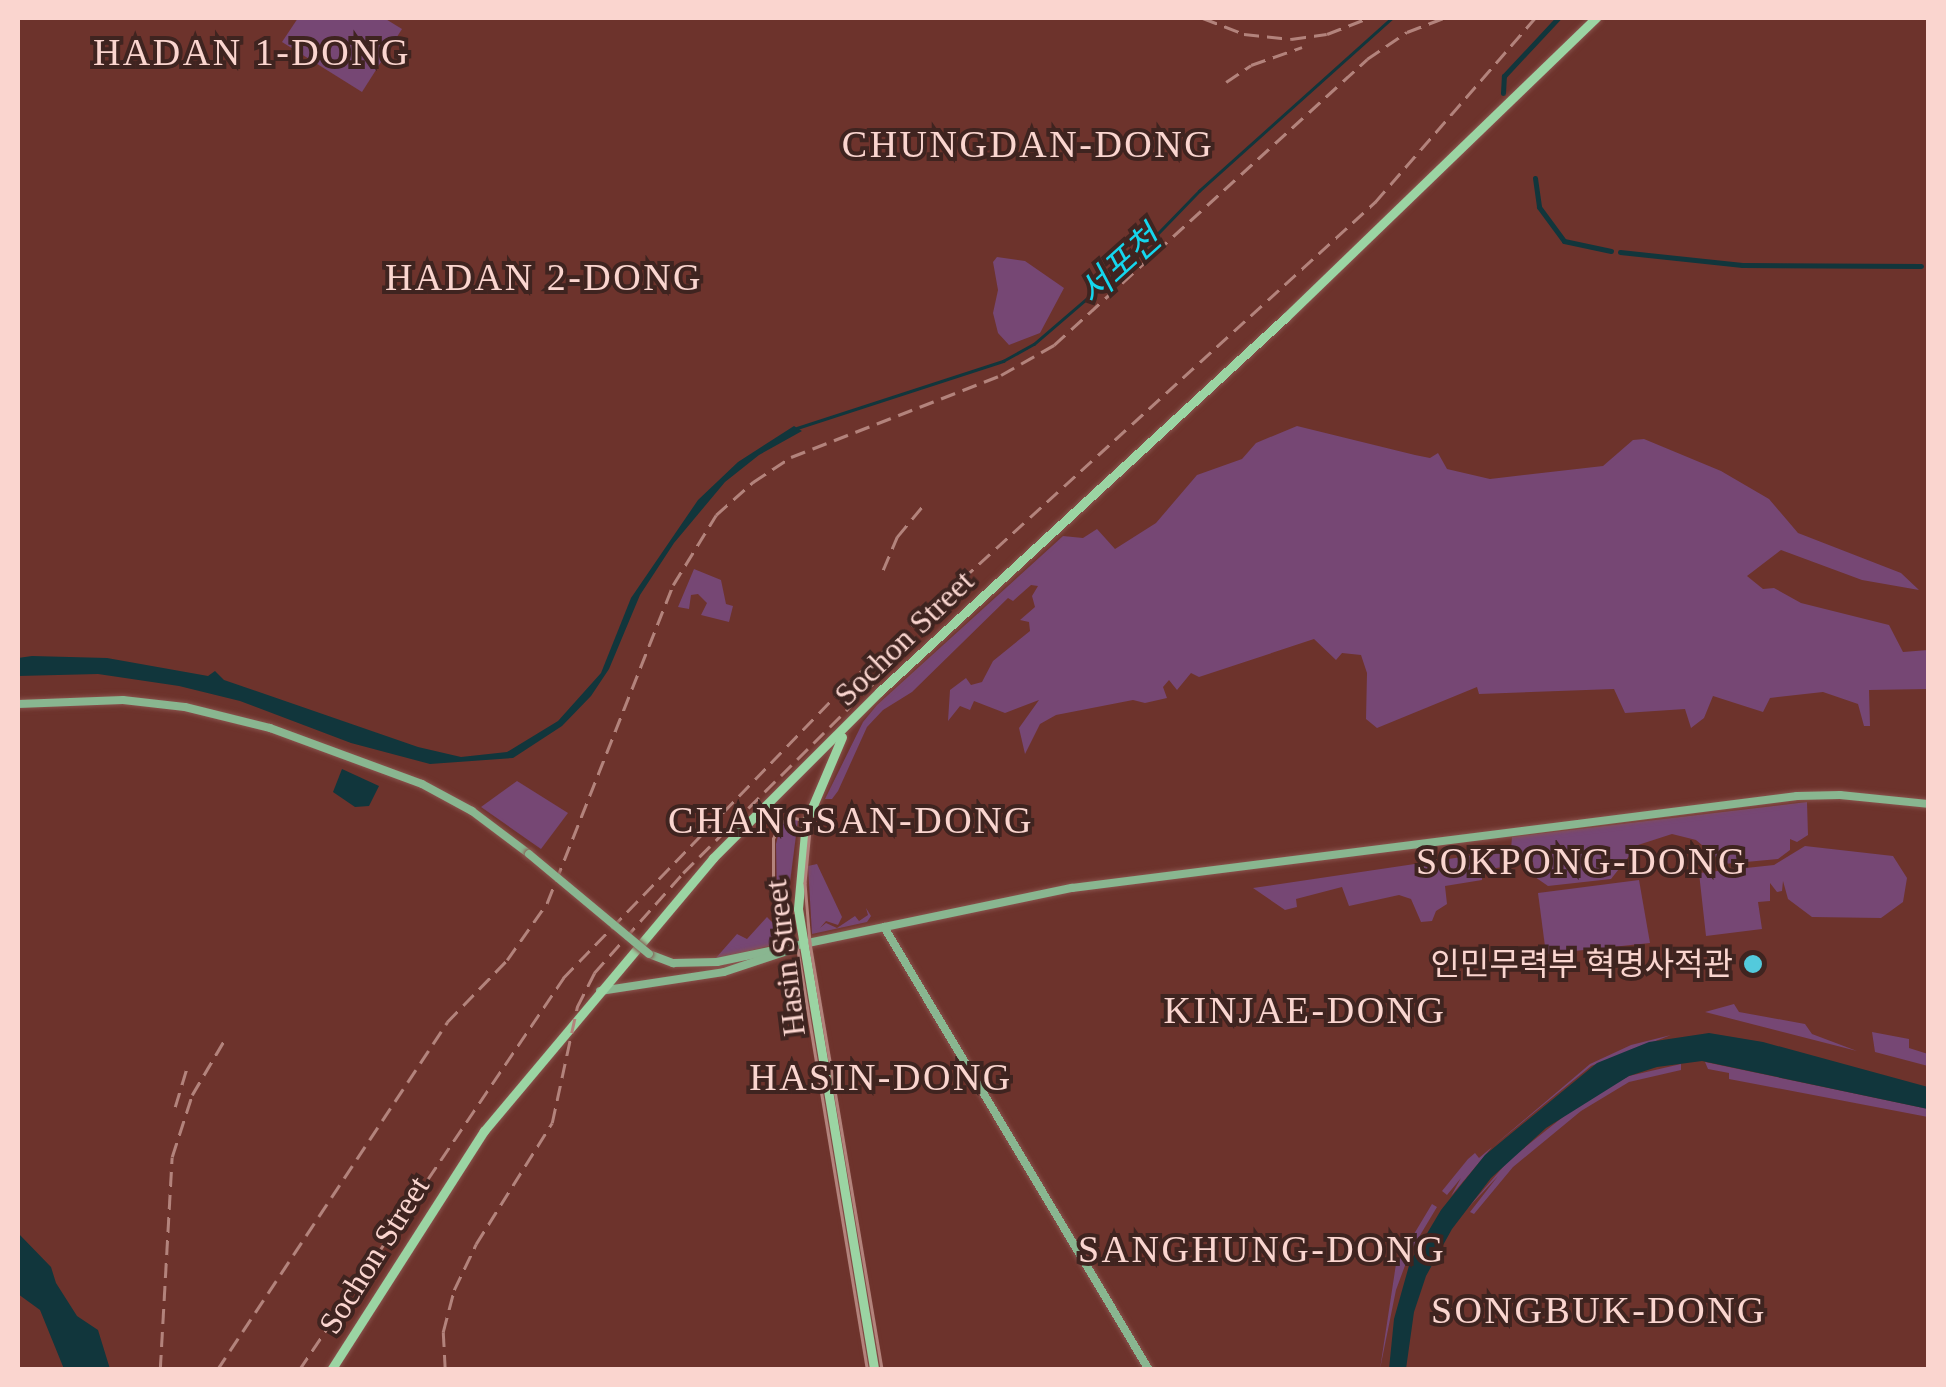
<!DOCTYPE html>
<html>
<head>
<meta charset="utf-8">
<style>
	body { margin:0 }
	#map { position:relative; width:1946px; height:1387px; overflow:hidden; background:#6d332c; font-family:"Times New Roman","Noto Sans KR",serif }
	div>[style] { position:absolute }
	.green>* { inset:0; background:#764774 }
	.water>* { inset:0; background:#11363c }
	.stream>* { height:2.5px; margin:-1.25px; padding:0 1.25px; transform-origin:1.25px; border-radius:1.25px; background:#11363c }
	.canal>* { height:5px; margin:-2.5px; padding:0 2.5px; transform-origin:2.5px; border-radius:2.5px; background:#11363c }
	.roads { filter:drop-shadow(0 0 2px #89534d) drop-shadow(0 0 2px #89534d) }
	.secondary>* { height:8px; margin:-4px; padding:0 4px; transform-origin:4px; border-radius:4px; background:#89b690 }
	.primary>* { height:9px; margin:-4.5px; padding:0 4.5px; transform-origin:4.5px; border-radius:4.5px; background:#9bd4a3 }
	.tram>* { height:2.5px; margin:-1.25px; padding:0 1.25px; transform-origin:1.25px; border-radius:1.25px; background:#b3837c }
	.rail>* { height:2.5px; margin-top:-1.25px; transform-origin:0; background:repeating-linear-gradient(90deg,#b3837c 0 15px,transparent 0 23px) }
	.bridges { filter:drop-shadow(0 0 2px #89534d) drop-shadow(0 0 2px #89534d) }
	.secondary-bridge>* { height:8px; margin:-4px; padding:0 4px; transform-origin:4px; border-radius:4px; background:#89b690 }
	.dots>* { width:28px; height:28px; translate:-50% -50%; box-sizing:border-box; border:5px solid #3f2420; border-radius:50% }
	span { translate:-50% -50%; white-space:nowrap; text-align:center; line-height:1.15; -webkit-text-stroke:8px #3f2420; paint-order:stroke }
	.street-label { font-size:32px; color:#fad5cf }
	.poi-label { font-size:32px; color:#fad5cf }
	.right { translate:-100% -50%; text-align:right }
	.water-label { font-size:35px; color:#15d6ed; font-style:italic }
	.quarter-label { font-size:38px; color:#fad5cf; letter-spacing:2.5px }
	.frame { position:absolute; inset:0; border:20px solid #fad5cf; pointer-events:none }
</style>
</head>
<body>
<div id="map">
	<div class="green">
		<div style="clip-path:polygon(298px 18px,384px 18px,402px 29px,362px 92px,282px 42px)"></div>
		<div style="clip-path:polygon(997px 257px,1025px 261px,1064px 288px,1040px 333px,1009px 345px,998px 333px,993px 313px,998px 290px,993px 262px)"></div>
		<div style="clip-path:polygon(1297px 426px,1415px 455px,1430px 458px,1438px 453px,1447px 469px,1490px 479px,1603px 466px,1633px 440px,1644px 439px,1721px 471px,1769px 499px,1798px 533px,1901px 573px,1919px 590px,1862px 580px,1781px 550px,1747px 576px,1763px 589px,1774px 588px,1801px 603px,1889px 625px,1903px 652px,1928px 650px,1928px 689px,1869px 690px,1870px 726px,1864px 726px,1858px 704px,1823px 692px,1770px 698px,1763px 712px,1713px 696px,1704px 718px,1691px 728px,1685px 709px,1625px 713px,1614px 689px,1479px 694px,1477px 687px,1377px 728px,1366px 719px,1367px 673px,1361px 655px,1342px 653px,1336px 660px,1314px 639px,1199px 677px,1191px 673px,1177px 690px,1169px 680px,1163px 687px,1167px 698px,1145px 703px,1133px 700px,1056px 715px,1040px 724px,1025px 754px,1019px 728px,1039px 700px,1005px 713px,974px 701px,970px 710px,960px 706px,948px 721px,950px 690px,966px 678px,971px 685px,982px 682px,993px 661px,1030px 631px,1029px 622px,1020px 620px,1035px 607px,1032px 596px,1038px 586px,1031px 585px,1013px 601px,1008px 598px,912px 692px,883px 710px,867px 727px,838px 791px,832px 799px,825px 799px,863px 722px,877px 705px,1063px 536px,1083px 538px,1097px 529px,1115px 549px,1156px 523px,1197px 475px,1242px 459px,1256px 443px)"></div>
		<div style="clip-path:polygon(694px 569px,721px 580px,726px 604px,733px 606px,729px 622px,701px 615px,707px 603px,698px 594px,691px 595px,689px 609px,678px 607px)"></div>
		<div style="clip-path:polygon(517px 781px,568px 813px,541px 849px,481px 807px)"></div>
		<div style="clip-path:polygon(1807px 802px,1808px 835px,1797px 842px,1790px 839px,1790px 850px,1778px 859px,1724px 864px,1696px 840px,1672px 834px,1638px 845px,1611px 879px,1548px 886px,1535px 877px,1533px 862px,1510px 861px,1512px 837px)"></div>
		<div style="clip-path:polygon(790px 819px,798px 820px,786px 913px,777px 897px,776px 844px,781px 824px)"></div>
		<div style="clip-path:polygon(1805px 846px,1893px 856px,1907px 878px,1903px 902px,1881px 918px,1812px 917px,1788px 899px,1783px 881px,1782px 891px,1777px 892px,1770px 883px,1770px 901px,1758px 902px,1762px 929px,1706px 936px,1699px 873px,1774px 865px)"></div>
		<div style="clip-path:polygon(1502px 851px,1503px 867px,1482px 870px,1482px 880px,1445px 886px,1447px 904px,1436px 911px,1432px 921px,1421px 922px,1411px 899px,1399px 895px,1349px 906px,1342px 887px,1296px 899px,1297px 907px,1285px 910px,1253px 888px)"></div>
		<div style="clip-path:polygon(817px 864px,842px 917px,838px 925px,826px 921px,820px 928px,826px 923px,837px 928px,855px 916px,859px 921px,868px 915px,866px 908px,871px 916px,867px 922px,812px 934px,808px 866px)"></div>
		<div style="clip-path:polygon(1639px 880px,1650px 943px,1546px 954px,1538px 893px)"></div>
		<div style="clip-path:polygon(767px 917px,780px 930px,778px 944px,715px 959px,737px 934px,747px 939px)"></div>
		<div style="clip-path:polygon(1734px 1004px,1739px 1012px,1805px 1024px,1812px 1034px,1857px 1051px,1705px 1012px)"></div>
		<div style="clip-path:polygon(1872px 1032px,1909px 1039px,1909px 1048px,1928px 1054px,1928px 1066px,1875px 1052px)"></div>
		<div style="clip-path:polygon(1671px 1035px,1591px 1066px,1492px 1147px,1451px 1196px,1461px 1178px,1447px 1195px,1442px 1191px,1468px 1159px,1475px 1153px,1479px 1158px,1590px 1064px,1631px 1045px)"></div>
		<div style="clip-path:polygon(1705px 1062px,1928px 1109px,1928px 1117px,1729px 1079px,1729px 1073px,1708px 1069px)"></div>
		<div style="clip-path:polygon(1681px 1064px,1681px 1070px,1629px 1082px,1581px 1111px,1513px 1167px,1474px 1214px,1470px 1212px,1498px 1176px,1466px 1210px,1509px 1160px,1583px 1101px,1629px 1076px)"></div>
		<div style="clip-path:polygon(1432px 1204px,1437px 1207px,1410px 1252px,1396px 1290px,1380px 1369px,1396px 1264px)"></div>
	</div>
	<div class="water">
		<div style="clip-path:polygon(794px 426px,802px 431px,759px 455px,725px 482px,674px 543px,640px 595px,609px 669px,591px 696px,562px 726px,513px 758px,430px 764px,351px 743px,240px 701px,179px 686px,98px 674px,18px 676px,18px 658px,32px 656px,107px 658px,208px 676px,215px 671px,224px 680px,418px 747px,461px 757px,507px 752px,558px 721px,601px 673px,631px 598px,698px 500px,738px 462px)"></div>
		<div style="clip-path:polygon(342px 769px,379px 786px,369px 806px,355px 807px,333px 792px)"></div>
		<div style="clip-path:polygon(1709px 1033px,1763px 1042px,1928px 1087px,1928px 1109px,1702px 1061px,1657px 1067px,1629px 1076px,1546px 1128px,1491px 1178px,1452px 1229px,1426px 1276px,1414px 1312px,1406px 1369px,1389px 1369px,1394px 1319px,1410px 1262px,1441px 1210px,1485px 1155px,1597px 1063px,1649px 1042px)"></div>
		<div style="clip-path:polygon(18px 1233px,51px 1267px,56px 1283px,77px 1316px,98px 1330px,110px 1369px,64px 1369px,40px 1310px,18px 1294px)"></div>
	</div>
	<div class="stream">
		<div style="left:797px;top:428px;width:217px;rotate:-18deg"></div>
		<div style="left:1003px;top:361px;width:35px;rotate:-29deg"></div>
		<div style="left:1034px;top:344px;width:133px;rotate:-40.7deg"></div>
		<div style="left:1135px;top:257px;width:92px;rotate:-45.9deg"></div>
		<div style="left:1199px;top:191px;width:259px;rotate:-41.9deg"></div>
	</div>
	<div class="canal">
		<div style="left:1503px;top:93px;width:17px;rotate:-87deg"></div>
		<div style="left:1504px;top:76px;width:79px;rotate:-47deg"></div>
		<div style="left:1535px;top:178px;width:29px;rotate:82deg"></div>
		<div style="left:1539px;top:207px;width:42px;rotate:53.7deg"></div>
		<div style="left:1564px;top:241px;width:48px;rotate:12deg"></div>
		<div style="left:1620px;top:252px;width:123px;rotate:6.1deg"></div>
		<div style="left:1742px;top:265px;width:179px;rotate:0.3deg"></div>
	</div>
	<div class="roads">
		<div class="secondary">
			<div style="left:18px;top:704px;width:105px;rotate:-2.2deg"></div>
			<div style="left:123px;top:700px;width:62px;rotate:6.4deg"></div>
			<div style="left:185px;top:707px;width:88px;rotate:13.9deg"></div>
			<div style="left:270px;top:728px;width:162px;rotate:20.2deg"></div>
			<div style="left:422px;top:784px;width:57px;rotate:28.4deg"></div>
			<div style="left:472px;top:811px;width:71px;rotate:37deg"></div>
			<div style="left:884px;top:927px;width:516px;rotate:59.11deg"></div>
			<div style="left:649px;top:954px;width:26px;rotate:21deg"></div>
			<div style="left:673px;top:963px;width:44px;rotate:-1.3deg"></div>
			<div style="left:717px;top:962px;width:363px;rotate:-11.8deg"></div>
			<div style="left:1072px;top:888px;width:731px;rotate:-7.23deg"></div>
			<div style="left:1797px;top:796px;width:43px;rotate:-1.3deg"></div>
			<div style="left:1840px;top:795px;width:88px;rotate:5.8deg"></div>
			<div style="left:600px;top:991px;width:125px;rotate:-8.7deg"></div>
			<div style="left:724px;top:972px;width:70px;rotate:-18.4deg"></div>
		</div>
		<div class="primary">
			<div style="left:842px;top:737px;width:92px;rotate:113deg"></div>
			<div style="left:806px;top:822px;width:87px;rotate:95.3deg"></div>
			<div style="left:798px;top:909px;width:467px;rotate:80.6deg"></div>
			<div style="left:331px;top:1370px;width:284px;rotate:-57.4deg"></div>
			<div style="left:484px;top:1131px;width:356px;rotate:-50deg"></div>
			<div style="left:713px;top:858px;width:235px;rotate:-45deg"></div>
			<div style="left:879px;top:692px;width:553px;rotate:-42.66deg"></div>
			<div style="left:1286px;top:317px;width:431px;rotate:-44deg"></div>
		</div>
	</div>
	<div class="tram">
		<div style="left:867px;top:1370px;width:429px;rotate:-99.4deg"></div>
		<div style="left:797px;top:947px;width:55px;rotate:-115.6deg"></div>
		<div style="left:773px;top:897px;width:58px;rotate:-90deg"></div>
		<div style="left:773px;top:839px;width:16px;rotate:-68deg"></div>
		<div style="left:779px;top:824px;width:13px;rotate:-32deg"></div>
		<div style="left:790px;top:817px;width:14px;rotate:12deg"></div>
		<div style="left:804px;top:820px;width:12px;rotate:59deg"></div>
		<div style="left:810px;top:830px;width:53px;rotate:95.4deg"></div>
		<div style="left:805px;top:883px;width:60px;rotate:85.2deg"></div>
		<div style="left:810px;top:943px;width:433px;rotate:80.4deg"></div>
	</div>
	<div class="rail">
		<div style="left:1203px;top:18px;width:44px;rotate:21.3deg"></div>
		<div style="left:1244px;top:34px;width:47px;rotate:6.1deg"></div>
		<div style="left:1291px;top:39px;width:36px;rotate:-8deg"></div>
		<div style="left:1327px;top:34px;width:44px;rotate:-21.3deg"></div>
		<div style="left:1226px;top:82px;width:30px;rotate:-34deg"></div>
		<div style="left:1251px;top:65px;width:54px;rotate:-19.4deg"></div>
		<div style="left:883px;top:570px;width:36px;rotate:-67deg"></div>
		<div style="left:897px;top:537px;width:45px;rotate:-50.4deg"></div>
		<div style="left:175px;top:1107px;width:45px;rotate:-73.2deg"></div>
		<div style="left:160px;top:1370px;width:213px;rotate:-86.8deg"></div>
		<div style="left:172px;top:1157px;width:65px;rotate:-72.1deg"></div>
		<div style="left:192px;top:1095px;width:65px;rotate:-59.5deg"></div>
		<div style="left:217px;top:1370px;width:417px;rotate:-56.5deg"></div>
		<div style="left:447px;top:1022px;width:86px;rotate:-45.9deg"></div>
		<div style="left:507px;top:960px;width:70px;rotate:-54.9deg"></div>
		<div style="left:547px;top:903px;width:342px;rotate:-68.4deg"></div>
		<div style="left:673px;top:585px;width:82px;rotate:-58.4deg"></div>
		<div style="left:716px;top:515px;width:50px;rotate:-41.7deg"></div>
		<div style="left:753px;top:482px;width:45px;rotate:-33.3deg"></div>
		<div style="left:791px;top:457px;width:225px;rotate:-21.3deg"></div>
		<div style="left:1001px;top:375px;width:61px;rotate:-29.5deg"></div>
		<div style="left:1054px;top:345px;width:424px;rotate:-42.4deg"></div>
		<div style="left:1367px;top:59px;width:48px;rotate:-34deg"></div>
		<div style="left:1407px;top:32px;width:39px;rotate:-21deg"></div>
		<div style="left:299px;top:1370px;width:473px;rotate:-56deg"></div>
		<div style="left:563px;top:978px;width:403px;rotate:-46deg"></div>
		<div style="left:843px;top:688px;width:721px;rotate:-42.41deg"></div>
		<div style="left:1375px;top:202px;width:244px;rotate:-49deg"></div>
		<div style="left:445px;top:1370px;width:38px;rotate:-93deg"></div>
		<div style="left:443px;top:1332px;width:43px;rotate:-75.3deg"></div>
		<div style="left:454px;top:1290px;width:51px;rotate:-64.4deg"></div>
		<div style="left:476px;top:1244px;width:143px;rotate:-57.9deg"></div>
		<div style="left:552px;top:1123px;width:119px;rotate:-77.8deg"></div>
		<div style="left:577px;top:1007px;width:38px;rotate:-63deg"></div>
		<div style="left:594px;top:973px;width:134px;rotate:-48.3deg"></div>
		<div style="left:683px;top:873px;width:319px;rotate:-44.9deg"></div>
	</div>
	<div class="bridges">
		<div class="secondary-bridge">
			<div style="left:529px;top:854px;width:156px;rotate:39.8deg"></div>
		</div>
	</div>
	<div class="dots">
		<div style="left:1753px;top:964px;background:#53cadc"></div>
	</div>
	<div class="street-label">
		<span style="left:904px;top:638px;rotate:-44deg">Sochon Street</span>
		<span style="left:785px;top:958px;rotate:-97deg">Hasin Street</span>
		<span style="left:374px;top:1255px;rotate:-58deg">Sochon Street</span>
	</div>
	<div class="poi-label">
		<span class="right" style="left:1733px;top:964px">인민무력부 혁명사적관</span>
	</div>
	<div class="water-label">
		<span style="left:1120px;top:266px;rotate:-42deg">서포천</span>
	</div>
	<div class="quarter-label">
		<span style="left:252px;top:53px">HADAN 1-DONG</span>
		<span style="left:1028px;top:145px">CHUNGDAN-DONG</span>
		<span style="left:544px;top:278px">HADAN 2-DONG</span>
		<span style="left:851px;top:821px">CHANGSAN-DONG</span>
		<span style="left:1582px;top:862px">SOKPONG-DONG</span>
		<span style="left:1305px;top:1011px">KINJAE-DONG</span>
		<span style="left:881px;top:1078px">HASIN-DONG</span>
		<span style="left:1262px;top:1250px">SANGHUNG-DONG</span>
		<span style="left:1599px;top:1311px">SONGBUK-DONG</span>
	</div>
	<div class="frame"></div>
</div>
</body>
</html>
